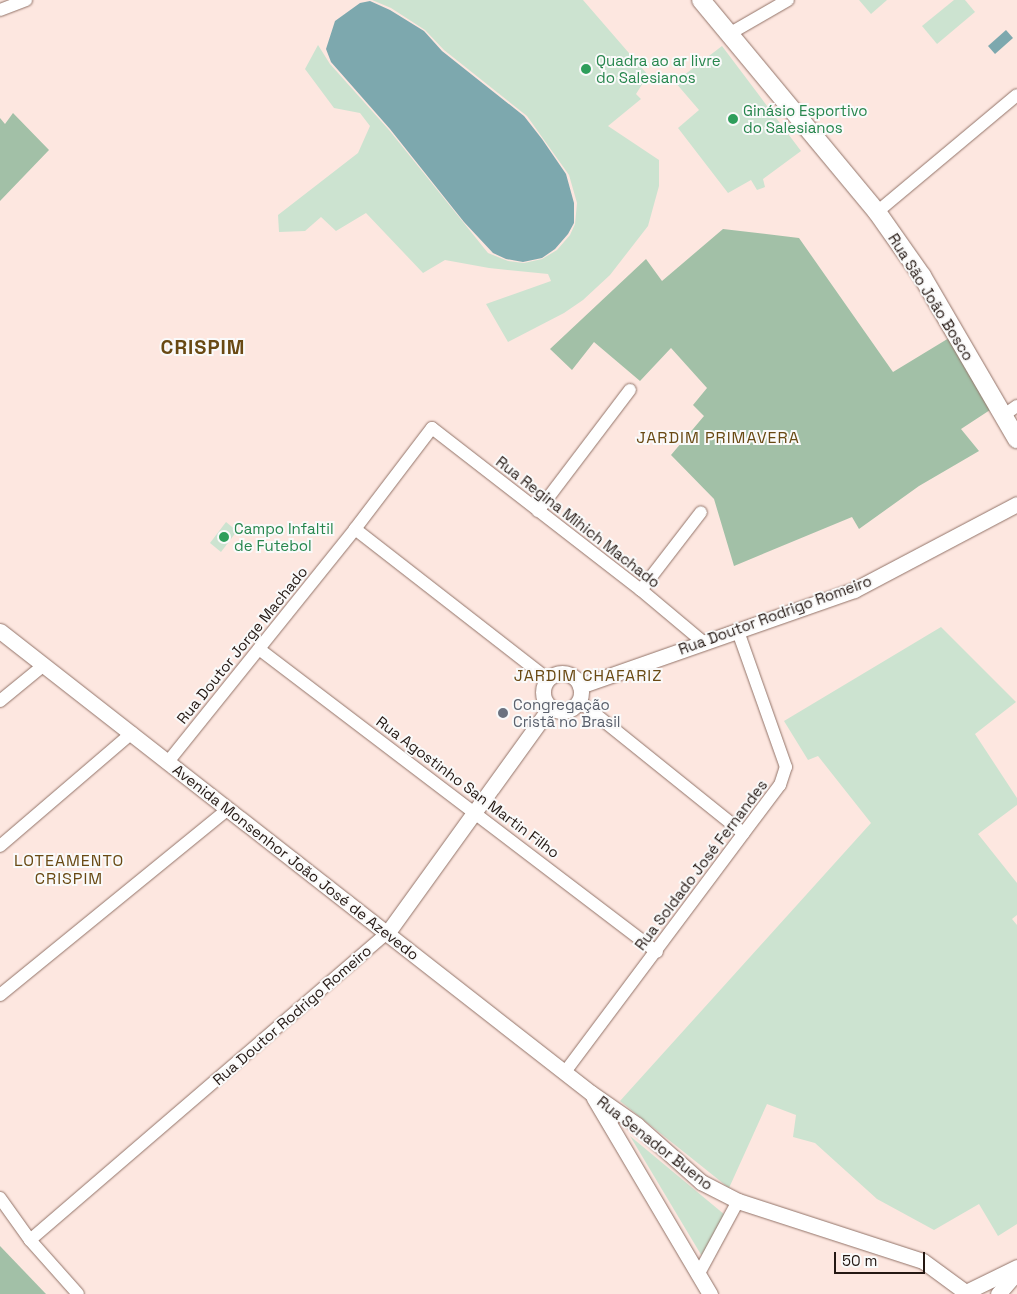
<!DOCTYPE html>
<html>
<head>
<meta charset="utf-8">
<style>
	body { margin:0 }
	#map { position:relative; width:1017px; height:1294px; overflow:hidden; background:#fde7e0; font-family:"Space Grotesk",sans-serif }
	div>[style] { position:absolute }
	.green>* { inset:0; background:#cce3d0 }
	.forest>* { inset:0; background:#a2c0a7 }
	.water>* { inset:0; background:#7da8ae }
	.roads { filter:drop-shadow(0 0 1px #927368) drop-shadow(0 0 1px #927368) }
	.minor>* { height:12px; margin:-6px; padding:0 6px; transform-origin:6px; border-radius:6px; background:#fff }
	.tertiary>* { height:15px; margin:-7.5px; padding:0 7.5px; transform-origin:7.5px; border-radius:7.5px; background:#fff }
	.tertiary>.ring { margin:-7.5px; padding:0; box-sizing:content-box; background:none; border:15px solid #fff; border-radius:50% }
	.secondary>* { height:18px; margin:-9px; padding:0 9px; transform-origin:9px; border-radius:9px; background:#fff }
	.dots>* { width:14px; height:14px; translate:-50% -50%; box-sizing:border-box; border:2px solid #fafafa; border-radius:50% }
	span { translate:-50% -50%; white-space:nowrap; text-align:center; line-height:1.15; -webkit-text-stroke:4px #fafafa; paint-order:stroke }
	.leisure-label { font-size:15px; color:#27864d }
	.left { translate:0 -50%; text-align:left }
	.street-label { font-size:15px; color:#241813 }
	.worship-label { font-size:15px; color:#5b616d }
	.neighbourhood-label { font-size:16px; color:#694913; letter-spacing:1px }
	.district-label { font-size:20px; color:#694913; font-weight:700; letter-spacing:1px }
	.scale { position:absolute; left:834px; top:1252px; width:91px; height:22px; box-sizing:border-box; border:2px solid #241813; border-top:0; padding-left:6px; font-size:15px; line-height:18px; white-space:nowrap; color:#241813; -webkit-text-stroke:4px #fafafa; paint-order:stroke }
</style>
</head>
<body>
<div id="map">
	<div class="green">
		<div style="clip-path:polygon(372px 0,583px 0,648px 75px,636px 94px,641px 99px,608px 126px,659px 160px,659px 186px,648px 226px,610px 275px,583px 300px,564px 313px,508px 342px,486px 304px,551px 281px,548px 274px,489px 268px,445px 260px,423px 273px,366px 213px,336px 231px,321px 217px,305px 231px,279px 232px,278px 215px,358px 153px,370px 126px,360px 113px,334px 108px,305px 69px,318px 45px,330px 64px,389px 130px,488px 253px,508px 261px,524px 263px,542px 259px,557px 250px,570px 235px,575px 224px,577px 203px,569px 175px,527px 116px,444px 50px,425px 30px,391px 8px)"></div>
		<div style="clip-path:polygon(859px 0,887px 0,871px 14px)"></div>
		<div style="clip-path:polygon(954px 0,965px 0,975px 12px,937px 44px,922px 26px)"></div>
		<div style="clip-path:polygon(722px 46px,801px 151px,763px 179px,765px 187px,757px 190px,751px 180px,728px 193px,678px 128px,699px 110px,675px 82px)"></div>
		<div style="clip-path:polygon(226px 522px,237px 531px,221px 552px,210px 543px)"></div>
		<div style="clip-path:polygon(941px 627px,1016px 702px,975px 734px,1017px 798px,1017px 805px,978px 834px,1017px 883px,1017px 915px,1012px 919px,1017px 925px,1017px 1224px,998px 1236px,979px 1204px,934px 1230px,877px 1199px,815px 1143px,793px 1137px,796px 1115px,767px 1104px,729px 1188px,620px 1101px,871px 823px,818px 756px,808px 760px,784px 721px)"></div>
		<div style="clip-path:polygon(630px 1136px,725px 1215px,703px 1258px)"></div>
	</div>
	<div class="forest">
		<div style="clip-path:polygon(13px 113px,49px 150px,0 201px,0 118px,5px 124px)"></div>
		<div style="clip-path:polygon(723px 229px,799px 238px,893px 372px,949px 338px,990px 410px,961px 429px,979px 451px,919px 486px,859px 529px,852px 517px,734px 566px,714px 499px,671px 455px,704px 416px,693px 405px,707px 388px,671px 348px,640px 381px,594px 342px,572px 370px,550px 349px,646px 259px,662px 281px)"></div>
		<div style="clip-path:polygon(0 1246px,46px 1294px,0 1294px)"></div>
	</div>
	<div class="water">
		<div style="clip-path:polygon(370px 1px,390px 10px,424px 31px,442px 51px,524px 116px,542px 139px,566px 174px,574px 203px,574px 223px,568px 234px,555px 249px,542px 258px,523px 262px,506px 259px,493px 253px,464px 222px,390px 129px,331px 62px,326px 49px,335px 21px,360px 3px)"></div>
		<div style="clip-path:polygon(1006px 30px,1013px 38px,995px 54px,988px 46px)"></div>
	</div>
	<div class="roads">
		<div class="minor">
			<div style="left:0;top:10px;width:28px;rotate:-21deg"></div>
			<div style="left:729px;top:34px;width:68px;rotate:-30deg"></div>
			<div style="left:877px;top:212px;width:182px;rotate:-39.9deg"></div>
			<div style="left:1004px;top:415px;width:16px;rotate:-35deg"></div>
			<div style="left:538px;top:511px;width:152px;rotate:-52.8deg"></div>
			<div style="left:355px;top:529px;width:244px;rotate:37.9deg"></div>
			<div style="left:641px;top:590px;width:98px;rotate:-52.4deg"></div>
			<div style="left:259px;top:649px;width:500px;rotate:37.28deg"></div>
			<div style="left:0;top:701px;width:57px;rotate:-39.3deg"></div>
			<div style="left:579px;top:701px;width:211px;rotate:38.8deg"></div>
			<div style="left:167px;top:763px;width:300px;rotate:-51.2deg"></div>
			<div style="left:355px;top:529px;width:127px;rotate:-52.7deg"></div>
			<div style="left:432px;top:428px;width:264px;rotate:37.8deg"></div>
			<div style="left:641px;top:590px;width:81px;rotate:40deg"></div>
			<div style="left:0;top:846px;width:174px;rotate:-40.6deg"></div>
			<div style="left:0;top:995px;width:293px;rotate:-39.2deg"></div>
			<div style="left:565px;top:1072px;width:359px;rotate:-53.2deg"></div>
			<div style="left:780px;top:785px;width:19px;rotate:-72deg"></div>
			<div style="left:786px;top:767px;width:146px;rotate:-109.5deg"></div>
			<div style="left:0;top:1198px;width:52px;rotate:54.5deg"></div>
			<div style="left:30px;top:1240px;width:72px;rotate:48.4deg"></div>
			<div style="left:30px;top:1240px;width:472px;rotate:-40.7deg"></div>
			<div style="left:698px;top:1275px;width:84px;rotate:-61.6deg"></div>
		</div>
		<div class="tertiary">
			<div style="left:0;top:631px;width:750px;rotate:38.02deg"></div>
			<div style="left:591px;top:1093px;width:56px;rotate:34.8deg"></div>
			<div style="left:637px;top:1125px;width:86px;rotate:41.7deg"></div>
			<div style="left:701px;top:1182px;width:42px;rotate:27.2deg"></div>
			<div style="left:738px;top:1201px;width:194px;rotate:18deg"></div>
			<div style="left:923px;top:1261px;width:56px;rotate:36.3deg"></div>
			<div class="ring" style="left:543px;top:673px;width:23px;height:23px"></div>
			<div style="left:580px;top:686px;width:290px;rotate:-19.3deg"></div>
			<div style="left:854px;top:590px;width:184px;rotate:-27.8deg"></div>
			<div style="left:388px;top:932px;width:277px;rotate:-54.2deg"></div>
			<div style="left:594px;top:1098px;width:228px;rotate:59.4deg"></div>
			<div style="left:966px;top:1292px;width:57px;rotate:-26.1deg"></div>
			<div style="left:998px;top:1294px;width:29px;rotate:-49deg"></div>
		</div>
		<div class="secondary">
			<div style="left:701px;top:0;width:276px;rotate:50.3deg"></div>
			<div style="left:877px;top:212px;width:78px;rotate:54.9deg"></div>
			<div style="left:922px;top:276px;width:189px;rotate:59.8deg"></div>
		</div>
	</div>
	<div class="dots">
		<div style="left:586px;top:69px;background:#2e9e5b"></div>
		<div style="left:733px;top:119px;background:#2e9e5b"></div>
		<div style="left:224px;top:537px;background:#2e9e5b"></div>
		<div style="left:503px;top:713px;background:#6b7280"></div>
	</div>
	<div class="leisure-label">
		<span class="left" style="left:596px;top:69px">Quadra ao ar livre<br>do Salesianos</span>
		<span class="left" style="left:743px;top:119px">Ginásio Esportivo<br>do Salesianos</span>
		<span class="left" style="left:234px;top:537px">Campo Infaltil<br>de Futebol</span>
	</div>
	<div class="street-label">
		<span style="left:931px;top:297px;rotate:58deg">Rua São João Bosco</span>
		<span style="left:578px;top:522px;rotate:38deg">Rua Regina Mihich Machado</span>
		<span style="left:775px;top:615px;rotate:-20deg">Rua Doutor Rodrigo Romeiro</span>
		<span style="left:242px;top:645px;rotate:-51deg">Rua Doutor Jorge Machado</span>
		<span style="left:468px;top:787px;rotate:37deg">Rua Agostinho San Martin Filho</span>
		<span style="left:296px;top:862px;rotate:38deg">Avenida Monsenhor João José de Azevedo</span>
		<span style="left:701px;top:865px;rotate:-53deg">Rua Soldado José Fernandes</span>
		<span style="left:292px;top:1015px;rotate:-41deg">Rua Doutor Rodrigo Romeiro</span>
		<span style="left:655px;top:1143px;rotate:38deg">Rua Senador Bueno</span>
	</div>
	<div class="worship-label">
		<span class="left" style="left:513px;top:713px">Congregação<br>Cristã no Brasil</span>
	</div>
	<div class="neighbourhood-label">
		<span style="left:718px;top:438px">JARDIM PRIMAVERA</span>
		<span style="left:588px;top:676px">JARDIM CHAFARIZ</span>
		<span style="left:69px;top:870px">LOTEAMENTO<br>CRISPIM</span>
	</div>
	<div class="district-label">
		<span style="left:203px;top:347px">CRISPIM</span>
	</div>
	<div class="scale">50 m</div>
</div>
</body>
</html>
